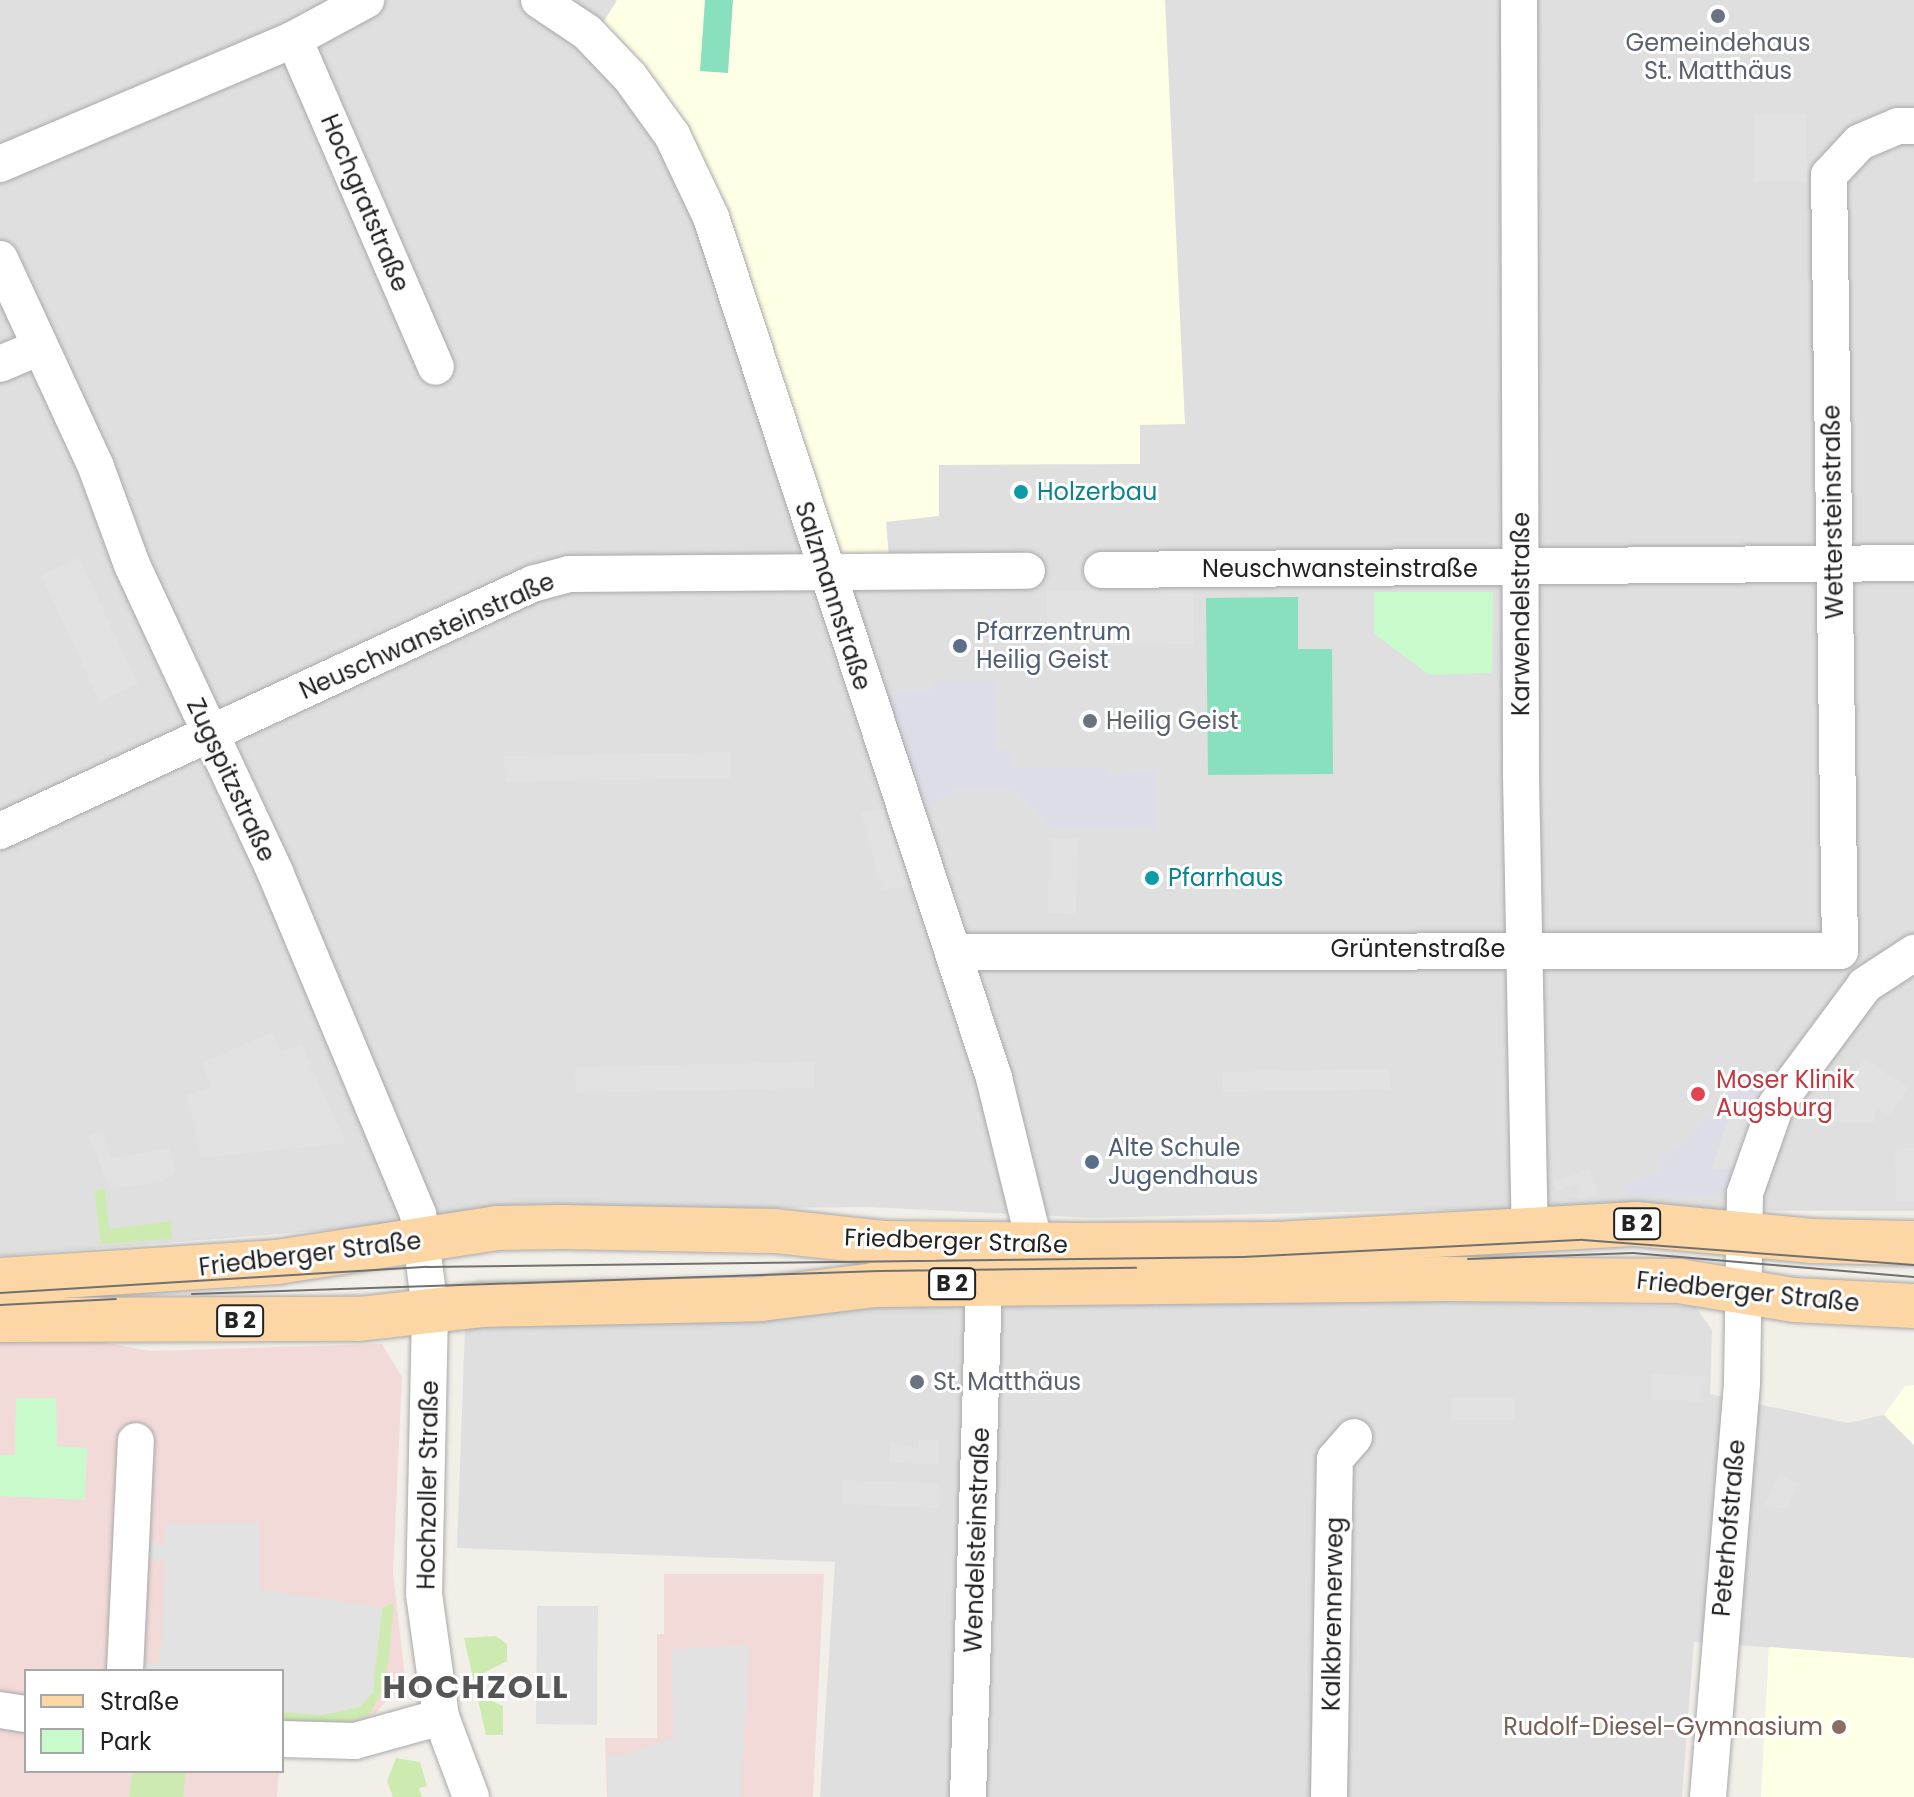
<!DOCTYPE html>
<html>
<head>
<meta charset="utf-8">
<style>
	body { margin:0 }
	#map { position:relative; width:1914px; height:1797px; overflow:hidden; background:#f2efe9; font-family:Poppins,sans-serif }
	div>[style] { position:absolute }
	.residential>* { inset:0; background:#e0dfdf }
	.commercial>* { inset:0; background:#f2dad9 }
	.education>* { inset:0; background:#ffffe5 }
	.grass>* { inset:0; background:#cdebb0 }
	.park>* { inset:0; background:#c8facc }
	.pitch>* { inset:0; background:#88e0be }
	.parking>* { inset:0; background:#e2e2e2 }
	.plaza>* { inset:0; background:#dddde8 }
	.roads { filter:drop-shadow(0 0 2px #a9a9a9) drop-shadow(0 0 2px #a9a9a9) }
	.minor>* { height:36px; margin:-18px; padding:0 18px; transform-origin:18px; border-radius:18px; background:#fff }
	.major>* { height:44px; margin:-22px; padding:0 22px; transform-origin:22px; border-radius:22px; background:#fcd6a4 }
	.tram>* { height:2px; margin:-1px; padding:0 1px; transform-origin:1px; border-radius:1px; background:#707070 }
	.dots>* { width:22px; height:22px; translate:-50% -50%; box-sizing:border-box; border:4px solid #fff; border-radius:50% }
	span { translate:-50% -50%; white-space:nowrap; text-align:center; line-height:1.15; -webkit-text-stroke:6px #fff; paint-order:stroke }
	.shield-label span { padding:2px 6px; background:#fff; border:2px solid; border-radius:6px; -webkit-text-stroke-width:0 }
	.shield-label { font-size:22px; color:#222; font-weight:700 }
	.worship-label { font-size:24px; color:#5b616d }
	.left { translate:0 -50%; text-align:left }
	.street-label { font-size:24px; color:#222 }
	.culture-label { font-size:24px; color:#0d838f }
	.service-label { font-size:24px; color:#4e5e75 }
	.health-label { font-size:24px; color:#be3a42 }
	.education-label { font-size:24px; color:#785e54 }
	.right { translate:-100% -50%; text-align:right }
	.district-label { font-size:32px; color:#555; font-weight:700; letter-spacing:2px }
	.legend { position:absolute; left:24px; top:1669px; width:260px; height:104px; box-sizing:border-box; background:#fff; border:2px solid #a7a7a7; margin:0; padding:10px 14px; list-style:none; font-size:24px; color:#222 }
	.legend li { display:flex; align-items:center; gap:16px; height:40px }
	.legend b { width:40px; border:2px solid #a7a7a7 }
</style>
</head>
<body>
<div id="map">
	<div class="residential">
		<div style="clip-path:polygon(0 0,1914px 0,1914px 1211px,1431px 1210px,1092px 1218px,868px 1207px,582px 1210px,0 1256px)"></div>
		<div style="clip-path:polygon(1364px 1301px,1695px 1306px,1712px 1330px,1710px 1394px,1848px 1423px,1884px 1415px,1914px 1445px,1914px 1658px,1694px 1642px,1682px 1797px,820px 1797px,835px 1562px,457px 1548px,465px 1327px,897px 1307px)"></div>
	</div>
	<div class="commercial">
		<div style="clip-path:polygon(0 1337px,99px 1341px,149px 1351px,382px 1344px,402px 1377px,393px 1573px,405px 1678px,375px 1714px,342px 1728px,282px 1740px,282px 1671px,26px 1671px,26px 1771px,279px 1771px,277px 1797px,0 1797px)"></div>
		<div style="clip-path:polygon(664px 1574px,824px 1574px,813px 1797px,607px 1797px,605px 1738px,657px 1738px,657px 1634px,664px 1634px)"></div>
	</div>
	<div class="education">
		<div style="clip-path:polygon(617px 0,1165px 0,1185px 424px,1140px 425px,1140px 464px,939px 465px,939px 516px,886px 522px,889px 557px,834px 559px,723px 214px,601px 26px)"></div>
		<div style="clip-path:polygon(1914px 1385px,1914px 1445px,1884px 1415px,1905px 1386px)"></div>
		<div style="clip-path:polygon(1769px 1647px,1914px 1658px,1914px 1797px,1761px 1797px)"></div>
	</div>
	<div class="grass">
		<div style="clip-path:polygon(105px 1188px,109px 1229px,171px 1221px,172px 1239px,101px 1244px,94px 1191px)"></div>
		<div style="clip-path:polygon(394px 1603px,386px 1684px,369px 1715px,337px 1726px,282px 1720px,282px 1712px,323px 1715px,368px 1699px,382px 1608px)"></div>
		<div style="clip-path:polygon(496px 1636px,507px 1644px,507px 1661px,486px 1672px,482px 1686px,490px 1700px,503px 1706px,503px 1735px,486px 1735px,464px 1638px)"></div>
		<div style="clip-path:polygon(396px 1758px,420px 1762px,427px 1786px,419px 1788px,422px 1797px,393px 1797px,387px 1781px)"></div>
		<div style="clip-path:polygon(133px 1771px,186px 1771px,183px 1797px,129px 1797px)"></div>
	</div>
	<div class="park">
		<div style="clip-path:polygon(1374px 592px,1493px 592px,1492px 673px,1430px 675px,1374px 634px)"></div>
		<div style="clip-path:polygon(16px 1398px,56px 1398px,57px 1446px,87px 1448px,85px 1500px,0 1496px,0 1455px,15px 1455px)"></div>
	</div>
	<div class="pitch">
		<div style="clip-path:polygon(705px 0,733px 0,728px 73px,700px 71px)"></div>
		<div style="clip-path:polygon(1298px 597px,1298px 649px,1332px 649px,1333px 774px,1208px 775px,1206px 598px)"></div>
	</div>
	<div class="parking">
		<div style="clip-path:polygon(1754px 114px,1807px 114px,1807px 181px,1754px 181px)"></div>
		<div style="clip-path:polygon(79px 558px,138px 684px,100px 702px,41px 575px)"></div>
		<div style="clip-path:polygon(1193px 589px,1194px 644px,1047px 646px,1046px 591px)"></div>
		<div style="clip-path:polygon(731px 752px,731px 778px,505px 782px,504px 756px)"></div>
		<div style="clip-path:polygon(888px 809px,909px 886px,882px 890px,861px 811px)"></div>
		<div style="clip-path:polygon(1049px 838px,1078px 839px,1076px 914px,1048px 913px)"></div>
		<div style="clip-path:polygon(272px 1032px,281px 1052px,301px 1044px,346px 1143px,201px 1158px,187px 1095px,211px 1087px,202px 1063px)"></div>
		<div style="clip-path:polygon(1865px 1059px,1908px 1088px,1890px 1116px,1876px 1108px,1875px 1122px,1831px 1122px,1843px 1090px)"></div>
		<div style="clip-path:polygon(815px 1062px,815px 1088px,576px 1093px,575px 1067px)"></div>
		<div style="clip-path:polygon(1390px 1069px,1391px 1089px,1223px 1092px,1222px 1072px)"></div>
		<div style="clip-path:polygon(1759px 1105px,1734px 1168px,1710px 1171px,1729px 1114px)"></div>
		<div style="clip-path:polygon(103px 1131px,110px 1159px,169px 1148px,176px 1172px,161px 1183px,110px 1188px,88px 1136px)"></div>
		<div style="clip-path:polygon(1895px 1147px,1914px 1148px,1914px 1201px,1896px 1201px)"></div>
		<div style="clip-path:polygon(1590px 1169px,1598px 1194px,1581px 1200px,1575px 1184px,1556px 1191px,1553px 1182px)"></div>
		<div style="clip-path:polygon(1651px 1374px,1704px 1376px,1703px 1401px,1651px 1400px)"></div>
		<div style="clip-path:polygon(1451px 1398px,1515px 1398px,1515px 1420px,1451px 1420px)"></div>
		<div style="clip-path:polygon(919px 1440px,939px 1440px,939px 1464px,889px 1463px,890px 1441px,918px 1449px)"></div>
		<div style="clip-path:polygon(1779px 1473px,1798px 1484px,1788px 1508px,1764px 1507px)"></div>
		<div style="clip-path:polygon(842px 1480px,938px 1483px,938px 1508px,842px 1504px)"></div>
		<div style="clip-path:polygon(259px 1522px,260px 1589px,382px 1608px,373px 1692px,360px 1707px,323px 1715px,282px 1712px,282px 1671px,140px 1671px,141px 1663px,160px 1663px,165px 1561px,145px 1560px,144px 1543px,165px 1543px,166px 1524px)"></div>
		<div style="clip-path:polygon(537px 1606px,598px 1606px,597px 1725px,536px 1724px)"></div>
		<div style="clip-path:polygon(749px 1645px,741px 1797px,608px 1797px,607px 1755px,628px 1754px,673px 1738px,672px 1649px)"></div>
	</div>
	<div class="plaza">
		<div style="clip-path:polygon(933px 679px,995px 679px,995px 749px,1011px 749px,1011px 768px,1109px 768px,1110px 776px,1156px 770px,1156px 829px,1049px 826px,1013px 790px,953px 790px,927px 811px,887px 695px,933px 689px)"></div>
		<div style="clip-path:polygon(1749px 1074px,1763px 1098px,1759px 1105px,1729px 1115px,1711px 1170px,1734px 1168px,1724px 1194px,1629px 1195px,1622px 1185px,1661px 1172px,1661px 1158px,1683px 1144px)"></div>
	</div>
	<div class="roads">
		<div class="minor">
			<div style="left:539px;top:0;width:58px;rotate:33.7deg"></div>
			<div style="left:587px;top:32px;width:62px;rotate:46.3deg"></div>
			<div style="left:630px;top:77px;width:72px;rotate:54.1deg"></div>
			<div style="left:672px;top:135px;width:91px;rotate:64.6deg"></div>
			<div style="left:711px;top:217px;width:906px;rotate:71.8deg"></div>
			<div style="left:994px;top:1078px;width:172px;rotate:76.2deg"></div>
			<div style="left:1519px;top:0;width:776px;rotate:89.85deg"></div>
			<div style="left:1521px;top:776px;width:452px;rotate:88.9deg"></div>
			<div style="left:294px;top:39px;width:357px;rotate:66.6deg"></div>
			<div style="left:0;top:164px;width:319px;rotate:-23deg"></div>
			<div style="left:294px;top:39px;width:82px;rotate:-28.4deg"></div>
			<div style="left:0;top:259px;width:229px;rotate:65.2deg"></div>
			<div style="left:96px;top:467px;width:104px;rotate:69.8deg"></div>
			<div style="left:132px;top:565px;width:339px;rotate:65deg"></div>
			<div style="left:275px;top:872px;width:371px;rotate:67.3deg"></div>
			<div style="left:418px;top:1214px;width:98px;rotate:82.9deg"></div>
			<div style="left:430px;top:1311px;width:283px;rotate:91.2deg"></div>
			<div style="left:424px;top:1594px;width:124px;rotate:82.1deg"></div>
			<div style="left:441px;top:1717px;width:85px;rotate:69.4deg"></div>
			<div style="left:0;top:364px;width:43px;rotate:-23deg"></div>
			<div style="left:1102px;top:570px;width:812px;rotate:-0.49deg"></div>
			<div style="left:0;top:831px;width:587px;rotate:-24.9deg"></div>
			<div style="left:532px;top:584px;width:38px;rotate:-15deg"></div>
			<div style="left:569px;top:574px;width:458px;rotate:-0.4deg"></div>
			<div style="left:1840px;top:951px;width:776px;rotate:-90.81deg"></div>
			<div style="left:1829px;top:175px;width:45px;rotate:-46.8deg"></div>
			<div style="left:1860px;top:142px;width:41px;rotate:-22.8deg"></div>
			<div style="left:1898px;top:126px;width:16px"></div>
			<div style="left:953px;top:952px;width:887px;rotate:-0.06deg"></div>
			<div style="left:125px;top:1671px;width:230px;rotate:-87.3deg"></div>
			<div style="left:0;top:1710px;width:26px;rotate:9deg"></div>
			<div style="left:282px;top:1739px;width:73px;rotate:1.6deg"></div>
			<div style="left:355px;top:1741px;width:89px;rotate:-15.6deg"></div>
			<div style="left:968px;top:1797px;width:513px;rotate:-88.21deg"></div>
			<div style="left:1329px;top:1797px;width:338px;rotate:-89deg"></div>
			<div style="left:1335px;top:1459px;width:29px;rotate:-49deg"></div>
			<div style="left:1708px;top:1797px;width:415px;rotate:-85.3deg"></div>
			<div style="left:1742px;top:1383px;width:190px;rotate:-89.1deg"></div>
			<div style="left:1745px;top:1193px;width:93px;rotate:-70.6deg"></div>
			<div style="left:1776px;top:1105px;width:149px;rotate:-53.4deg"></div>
			<div style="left:1865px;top:985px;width:59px;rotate:-33.1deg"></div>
		</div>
		<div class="major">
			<div style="left:0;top:1280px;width:278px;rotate:-3.7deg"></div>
			<div style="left:277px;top:1262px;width:223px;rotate:-8.8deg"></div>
			<div style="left:497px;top:1228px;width:64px;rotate:-0.9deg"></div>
			<div style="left:561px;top:1227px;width:214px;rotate:1.1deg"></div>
			<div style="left:775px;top:1231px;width:109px;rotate:6.3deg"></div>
			<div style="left:883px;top:1243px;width:198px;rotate:0.6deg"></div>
			<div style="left:1081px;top:1245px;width:195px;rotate:-0.3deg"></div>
			<div style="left:1276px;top:1244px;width:361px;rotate:-3.2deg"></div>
			<div style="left:1636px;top:1224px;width:176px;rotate:5.5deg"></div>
			<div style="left:1811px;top:1241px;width:103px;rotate:1.1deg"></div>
			<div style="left:0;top:1320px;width:359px;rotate:-0.2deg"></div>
			<div style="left:359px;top:1319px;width:123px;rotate:-6.5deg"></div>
			<div style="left:481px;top:1305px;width:280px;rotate:-1.2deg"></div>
			<div style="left:761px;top:1299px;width:115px;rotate:-7deg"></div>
			<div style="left:875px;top:1285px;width:569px;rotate:-0.6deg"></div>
			<div style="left:1444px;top:1279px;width:235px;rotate:0.5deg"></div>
			<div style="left:1679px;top:1281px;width:117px;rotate:9.4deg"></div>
			<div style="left:1794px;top:1300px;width:120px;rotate:2.9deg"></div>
		</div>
	</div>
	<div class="tram">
		<div style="left:1468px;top:1259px;width:165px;rotate:-2.1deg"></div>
		<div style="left:1633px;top:1253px;width:282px;rotate:4.9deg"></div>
		<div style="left:0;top:1293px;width:428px;rotate:-3.5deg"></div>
		<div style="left:427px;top:1267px;width:816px;rotate:-0.7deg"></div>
		<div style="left:1243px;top:1257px;width:340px;rotate:-2.9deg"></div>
		<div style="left:1583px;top:1240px;width:332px;rotate:4.3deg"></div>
		<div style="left:192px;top:1294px;width:688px;rotate:-1.91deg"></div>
		<div style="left:880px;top:1271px;width:256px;rotate:-0.7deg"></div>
		<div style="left:0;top:1305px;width:116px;rotate:-3deg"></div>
	</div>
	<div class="dots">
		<div style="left:1718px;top:16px;background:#6b7280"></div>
		<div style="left:1021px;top:492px;background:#0f9aa8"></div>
		<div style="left:960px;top:646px;background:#5c6f8a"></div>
		<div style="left:1090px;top:721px;background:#6b7280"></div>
		<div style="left:1152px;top:878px;background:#0f9aa8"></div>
		<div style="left:1698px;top:1094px;background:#e0444e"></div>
		<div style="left:1092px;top:1162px;background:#5c6f8a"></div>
		<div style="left:917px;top:1382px;background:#6b7280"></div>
		<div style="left:1839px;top:1727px;background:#8d6e63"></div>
	</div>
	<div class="shield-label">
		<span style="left:1637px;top:1224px">B 2</span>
		<span style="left:952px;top:1284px">B 2</span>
		<span style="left:240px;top:1321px">B 2</span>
	</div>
	<div class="worship-label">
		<span style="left:1718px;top:57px">Gemeindehaus<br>St. Matthäus</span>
		<span class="left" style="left:1106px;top:721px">Heilig Geist</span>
		<span class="left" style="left:933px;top:1382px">St. Matthäus</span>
	</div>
	<div class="street-label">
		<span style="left:365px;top:203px;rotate:67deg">Hochgratstraße</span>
		<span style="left:1833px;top:512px;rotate:-91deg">Wettersteinstraße</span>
		<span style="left:1340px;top:569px">Neuschwansteinstraße</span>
		<span style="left:833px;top:596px;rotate:72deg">Salzmannstraße</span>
		<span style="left:1521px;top:614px;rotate:-90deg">Karwendelstraße</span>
		<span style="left:427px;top:636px;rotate:-24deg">Neuschwansteinstraße</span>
		<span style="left:231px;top:780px;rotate:65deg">Zugspitzstraße</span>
		<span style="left:1418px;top:949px">Grüntenstraße</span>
		<span style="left:956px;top:1241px;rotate:2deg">Friedberger Straße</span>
		<span style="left:310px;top:1254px;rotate:-7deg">Friedberger Straße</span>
		<span style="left:1748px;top:1292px;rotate:6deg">Friedberger Straße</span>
		<span style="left:428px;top:1485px;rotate:-89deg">Hochzoller Straße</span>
		<span style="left:1729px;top:1528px;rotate:-85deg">Peterhofstraße</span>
		<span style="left:977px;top:1540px;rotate:-88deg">Wendelsteinstraße</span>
		<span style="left:1333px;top:1614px;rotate:-89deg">Kalkbrennerweg</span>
	</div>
	<div class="culture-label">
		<span class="left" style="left:1037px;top:492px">Holzerbau</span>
		<span class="left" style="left:1168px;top:878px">Pfarrhaus</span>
	</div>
	<div class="service-label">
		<span class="left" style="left:976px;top:646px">Pfarrzentrum<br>Heilig Geist</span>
		<span class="left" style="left:1108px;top:1162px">Alte Schule<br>Jugendhaus</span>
	</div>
	<div class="health-label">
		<span class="left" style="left:1716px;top:1094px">Moser Klinik<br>Augsburg</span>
	</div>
	<div class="education-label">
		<span class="right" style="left:1823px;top:1727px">Rudolf-Diesel-Gymnasium</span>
	</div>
	<div class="district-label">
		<span style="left:476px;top:1687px">HOCHZOLL</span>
	</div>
	<ul class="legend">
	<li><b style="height:10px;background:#fcd6a4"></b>Straße</li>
	<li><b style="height:22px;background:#c8facc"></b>Park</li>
	</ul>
</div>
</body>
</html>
